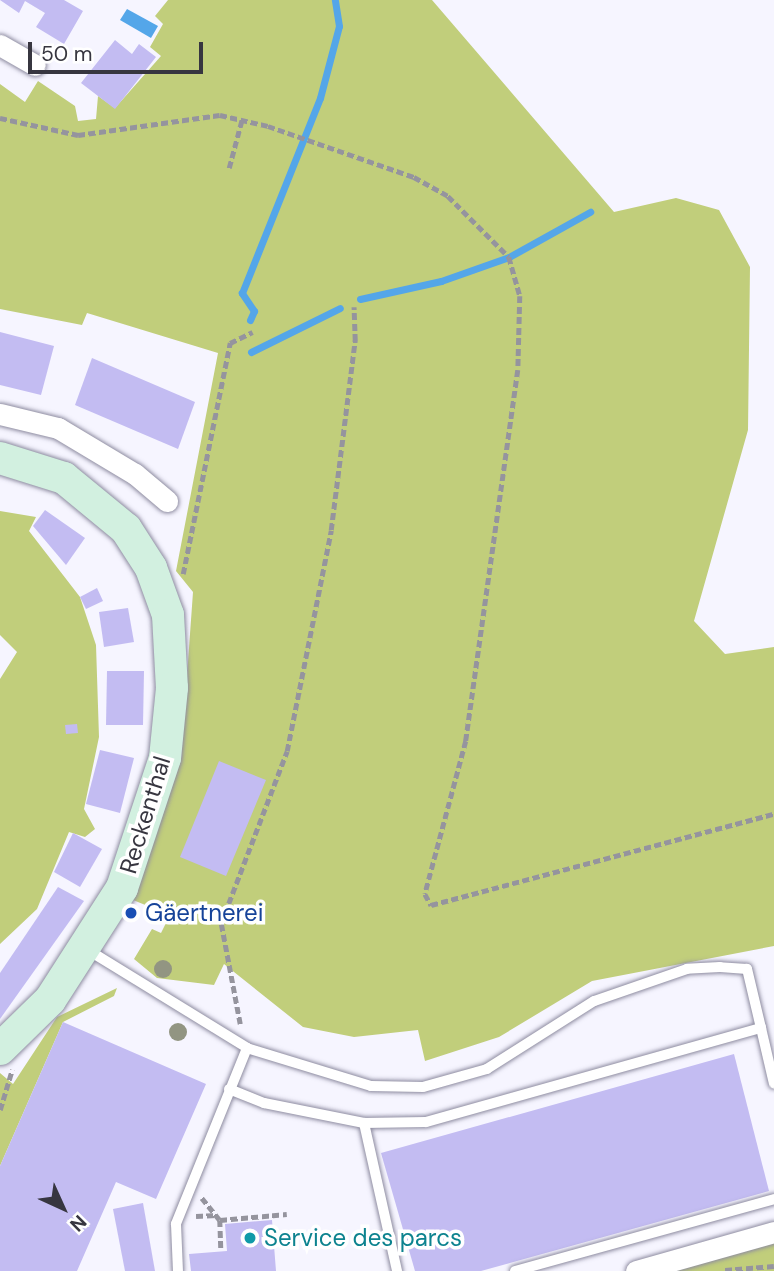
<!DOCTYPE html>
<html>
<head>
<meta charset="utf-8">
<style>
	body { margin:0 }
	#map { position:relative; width:774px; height:1271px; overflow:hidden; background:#f6f5ff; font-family:"DM Sans",sans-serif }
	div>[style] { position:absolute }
	.green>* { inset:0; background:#c1ce7b }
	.water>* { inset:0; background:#54a6e9 }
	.stream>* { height:7px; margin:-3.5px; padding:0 3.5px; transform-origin:3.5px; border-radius:3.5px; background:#54a6e9 }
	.building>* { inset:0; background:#c3bcf2 }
	.path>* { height:4.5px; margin-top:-2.25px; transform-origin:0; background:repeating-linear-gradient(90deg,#95949e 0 7px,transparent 0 10.5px) }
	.roads { filter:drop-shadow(0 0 2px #8e8ca1) drop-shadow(0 0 2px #8e8ca1) }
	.lane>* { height:10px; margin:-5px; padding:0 5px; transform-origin:5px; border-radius:5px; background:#fff }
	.street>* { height:21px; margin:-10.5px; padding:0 10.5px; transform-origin:10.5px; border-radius:10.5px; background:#fff }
	.secondary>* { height:32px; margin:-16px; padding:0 16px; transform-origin:16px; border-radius:16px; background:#d2f0e0 }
	.trees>* { width:18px; height:18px; margin:-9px; border-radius:50%; background:#929582 }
	.dots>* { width:19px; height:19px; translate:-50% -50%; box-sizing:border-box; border:4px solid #fff; border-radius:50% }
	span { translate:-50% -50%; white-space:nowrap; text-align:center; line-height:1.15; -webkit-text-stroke:7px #fff; paint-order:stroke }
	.street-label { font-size:24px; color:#373640 }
	.transit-label { font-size:24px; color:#164399 }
	.left { translate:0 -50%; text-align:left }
	.culture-label { font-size:24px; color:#0d838f }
	.north { position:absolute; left:28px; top:1173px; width:70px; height:70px; -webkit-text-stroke:5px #fff; paint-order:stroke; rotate:135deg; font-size:19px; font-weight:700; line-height:28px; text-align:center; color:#373640 }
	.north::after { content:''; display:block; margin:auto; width:24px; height:32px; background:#373640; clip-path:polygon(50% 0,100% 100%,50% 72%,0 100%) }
	.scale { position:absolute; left:28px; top:42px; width:175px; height:32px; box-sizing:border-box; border:4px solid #373640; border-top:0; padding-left:9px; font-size:21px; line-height:24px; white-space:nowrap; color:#373640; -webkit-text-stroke:5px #fff; paint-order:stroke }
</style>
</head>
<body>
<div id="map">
	<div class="green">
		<div style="clip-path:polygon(168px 0,432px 0,614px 212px,676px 198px,719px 210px,750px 267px,748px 430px,694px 621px,725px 654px,774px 647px,774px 946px,592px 981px,499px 1037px,425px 1061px,418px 1030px,354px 1037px,303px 1027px,224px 964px,214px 985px,157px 978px,134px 959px,152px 929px,161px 933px,170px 915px,133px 900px,181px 760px,193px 592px,176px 571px,218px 353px,87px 313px,82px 325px,0 309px,0 84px,25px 102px,38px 81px,75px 106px,78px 121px,96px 119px,98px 96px,115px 108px,161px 56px,150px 47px,163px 24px,155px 16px)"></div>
		<div style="clip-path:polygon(0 511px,36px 517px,29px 531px,80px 597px,96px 645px,99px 737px,84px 809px,95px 829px,85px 837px,69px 832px,37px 909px,0 944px,0 679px,17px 652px,0 635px)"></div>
		<div style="clip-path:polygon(117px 988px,114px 996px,63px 1022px,0 1166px,0 1073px,13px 1084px,57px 1017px)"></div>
		<div style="clip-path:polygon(774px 1232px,774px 1271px,636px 1271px)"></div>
	</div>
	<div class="water">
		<div style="clip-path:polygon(127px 9px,158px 26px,151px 38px,120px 20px)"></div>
	</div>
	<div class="stream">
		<div style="left:360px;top:299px;width:83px;rotate:-12.5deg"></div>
		<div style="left:441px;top:281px;width:72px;rotate:-19.4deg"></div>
		<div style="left:509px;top:257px;width:93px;rotate:-29.1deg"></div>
		<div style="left:250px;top:320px;width:10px;rotate:-66deg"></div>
		<div style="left:254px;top:311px;width:22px;rotate:-124deg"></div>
		<div style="left:242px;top:293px;width:210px;rotate:-68.2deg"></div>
		<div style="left:320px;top:98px;width:74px;rotate:-75.2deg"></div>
		<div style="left:339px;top:26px;width:26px;rotate:-99deg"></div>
		<div style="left:251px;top:352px;width:99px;rotate:-26.3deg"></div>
	</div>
	<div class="building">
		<div style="clip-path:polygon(0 0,64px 0,83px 11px,64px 44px,36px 27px,45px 13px,25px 1px,19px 13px)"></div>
		<div style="clip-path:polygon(115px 40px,132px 54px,139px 44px,156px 57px,115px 109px,81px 83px)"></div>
		<div style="clip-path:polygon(0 332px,54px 346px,41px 395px,0 385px)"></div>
		<div style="clip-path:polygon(92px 358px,195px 402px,178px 449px,75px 405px)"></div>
		<div style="clip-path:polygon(45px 510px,85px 538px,66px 565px,33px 526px)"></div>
		<div style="clip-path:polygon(97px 588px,103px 601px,86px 609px,80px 597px)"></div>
		<div style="clip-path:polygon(128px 608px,134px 642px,104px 647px,99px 612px)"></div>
		<div style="clip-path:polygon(107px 671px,144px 671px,143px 725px,106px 725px)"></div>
		<div style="clip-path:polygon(77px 724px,78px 733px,66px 734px,65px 725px)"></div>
		<div style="clip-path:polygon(100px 750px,134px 758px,120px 813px,86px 804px)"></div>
		<div style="clip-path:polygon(219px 761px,266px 780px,226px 876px,180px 857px)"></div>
		<div style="clip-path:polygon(73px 833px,102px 849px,80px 887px,54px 872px)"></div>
		<div style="clip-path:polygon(58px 887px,84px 901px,0 1019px,0 973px)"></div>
		<div style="clip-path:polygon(63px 1022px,206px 1084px,156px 1199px,116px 1182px,77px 1271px,0 1271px,0 1166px)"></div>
		<div style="clip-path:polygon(734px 1054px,769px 1191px,481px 1271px,415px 1271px,381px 1153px)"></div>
		<div style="clip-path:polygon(143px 1203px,155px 1271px,125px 1271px,113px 1209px)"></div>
		<div style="clip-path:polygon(272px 1220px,276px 1271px,191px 1271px,189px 1254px,227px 1251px,225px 1224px)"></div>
	</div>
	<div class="path">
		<div style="left:0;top:118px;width:80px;rotate:12.3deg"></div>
		<div style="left:78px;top:135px;width:143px;rotate:-8deg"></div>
		<div style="left:220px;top:115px;width:49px;rotate:12.9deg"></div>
		<div style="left:268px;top:126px;width:155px;rotate:19.3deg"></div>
		<div style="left:414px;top:177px;width:39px;rotate:29deg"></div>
		<div style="left:448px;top:196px;width:86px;rotate:45deg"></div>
		<div style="left:509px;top:257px;width:41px;rotate:74.2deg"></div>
		<div style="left:520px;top:296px;width:74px;rotate:91.5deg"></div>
		<div style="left:518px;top:370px;width:375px;rotate:98deg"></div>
		<div style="left:466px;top:741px;width:158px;rotate:105deg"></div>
		<div style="left:425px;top:894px;width:13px;rotate:61deg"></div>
		<div style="left:431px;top:905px;width:355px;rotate:-14.9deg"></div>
		<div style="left:229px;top:168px;width:51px;rotate:-75.1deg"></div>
		<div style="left:183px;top:574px;width:236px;rotate:-78.5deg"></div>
		<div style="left:230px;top:343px;width:25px;rotate:-26deg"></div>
		<div style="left:240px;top:1024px;width:103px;rotate:-100.7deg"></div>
		<div style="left:221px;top:923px;width:184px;rotate:-69deg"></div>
		<div style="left:287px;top:751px;width:225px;rotate:-78.7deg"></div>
		<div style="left:331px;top:530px;width:191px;rotate:-82.8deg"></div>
		<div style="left:355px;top:341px;width:34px;rotate:-92deg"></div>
		<div style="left:0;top:1110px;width:42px;rotate:-73.3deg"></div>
		<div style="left:202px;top:1198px;width:28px;rotate:51deg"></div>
		<div style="left:220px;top:1220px;width:67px;rotate:-5.1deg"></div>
		<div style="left:196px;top:1216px;width:21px;rotate:-3deg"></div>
		<div style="left:220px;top:1220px;width:30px;rotate:88deg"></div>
		<div style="left:725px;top:1270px;width:49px;rotate:-4.7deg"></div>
	</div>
	<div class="roads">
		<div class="lane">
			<div style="left:88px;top:950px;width:187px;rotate:31.6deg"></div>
			<div style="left:247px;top:1048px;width:190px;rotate:112deg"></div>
			<div style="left:176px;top:1224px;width:47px;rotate:87.6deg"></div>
			<div style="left:761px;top:1028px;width:57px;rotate:76.9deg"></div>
			<div style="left:229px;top:1089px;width:38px;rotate:22deg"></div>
			<div style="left:264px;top:1103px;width:102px;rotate:11.3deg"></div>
			<div style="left:364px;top:1123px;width:62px;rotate:-0.9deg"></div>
			<div style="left:426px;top:1122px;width:348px;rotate:-15.7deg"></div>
			<div style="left:761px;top:1028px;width:61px;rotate:-103.3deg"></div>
			<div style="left:747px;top:969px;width:27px;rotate:-176deg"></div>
			<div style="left:720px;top:967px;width:33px;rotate:177deg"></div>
			<div style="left:687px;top:969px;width:98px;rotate:161deg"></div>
			<div style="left:594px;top:1001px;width:127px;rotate:147.6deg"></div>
			<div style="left:487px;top:1069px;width:66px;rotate:164.3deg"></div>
			<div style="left:423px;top:1087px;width:52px;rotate:-178.9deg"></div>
			<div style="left:371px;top:1086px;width:130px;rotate:-163deg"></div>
			<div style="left:364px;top:1123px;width:152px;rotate:77.4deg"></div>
			<div style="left:515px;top:1271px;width:269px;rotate:-15.5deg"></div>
		</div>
		<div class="street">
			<div style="left:0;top:45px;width:40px;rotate:29.7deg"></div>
			<div style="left:0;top:414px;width:60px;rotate:13.6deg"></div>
			<div style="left:58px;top:428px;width:90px;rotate:30.9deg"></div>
			<div style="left:135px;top:474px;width:42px;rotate:40.2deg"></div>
			<div style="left:636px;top:1271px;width:143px;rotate:-15.8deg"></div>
		</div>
		<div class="secondary">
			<div style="left:0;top:458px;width:67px;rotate:17.4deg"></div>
			<div style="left:64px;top:478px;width:80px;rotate:39.4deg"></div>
			<div style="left:126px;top:529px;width:46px;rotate:57.3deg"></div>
			<div style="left:151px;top:568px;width:50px;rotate:70.1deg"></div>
			<div style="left:168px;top:615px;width:73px;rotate:86.9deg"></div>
			<div style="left:172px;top:688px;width:70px;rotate:95.7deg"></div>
			<div style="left:165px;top:758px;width:137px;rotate:108.3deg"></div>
			<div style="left:122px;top:888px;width:133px;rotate:122.7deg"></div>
			<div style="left:50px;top:1000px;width:70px;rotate:135.6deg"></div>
		</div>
	</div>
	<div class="trees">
		<div style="left:163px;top:969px"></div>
		<div style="left:178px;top:1032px"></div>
	</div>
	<div class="dots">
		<div style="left:131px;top:913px;background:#1a4fb4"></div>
		<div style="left:250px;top:1238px;background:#0f9aa8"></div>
	</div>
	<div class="street-label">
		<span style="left:145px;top:815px;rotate:-73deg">Reckenthal</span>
	</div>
	<div class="transit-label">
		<span class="left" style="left:145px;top:913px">Gäertnerei</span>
	</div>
	<div class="culture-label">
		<span class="left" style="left:264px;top:1238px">Service des parcs</span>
	</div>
	<div class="north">N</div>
	<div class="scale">50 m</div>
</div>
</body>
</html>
